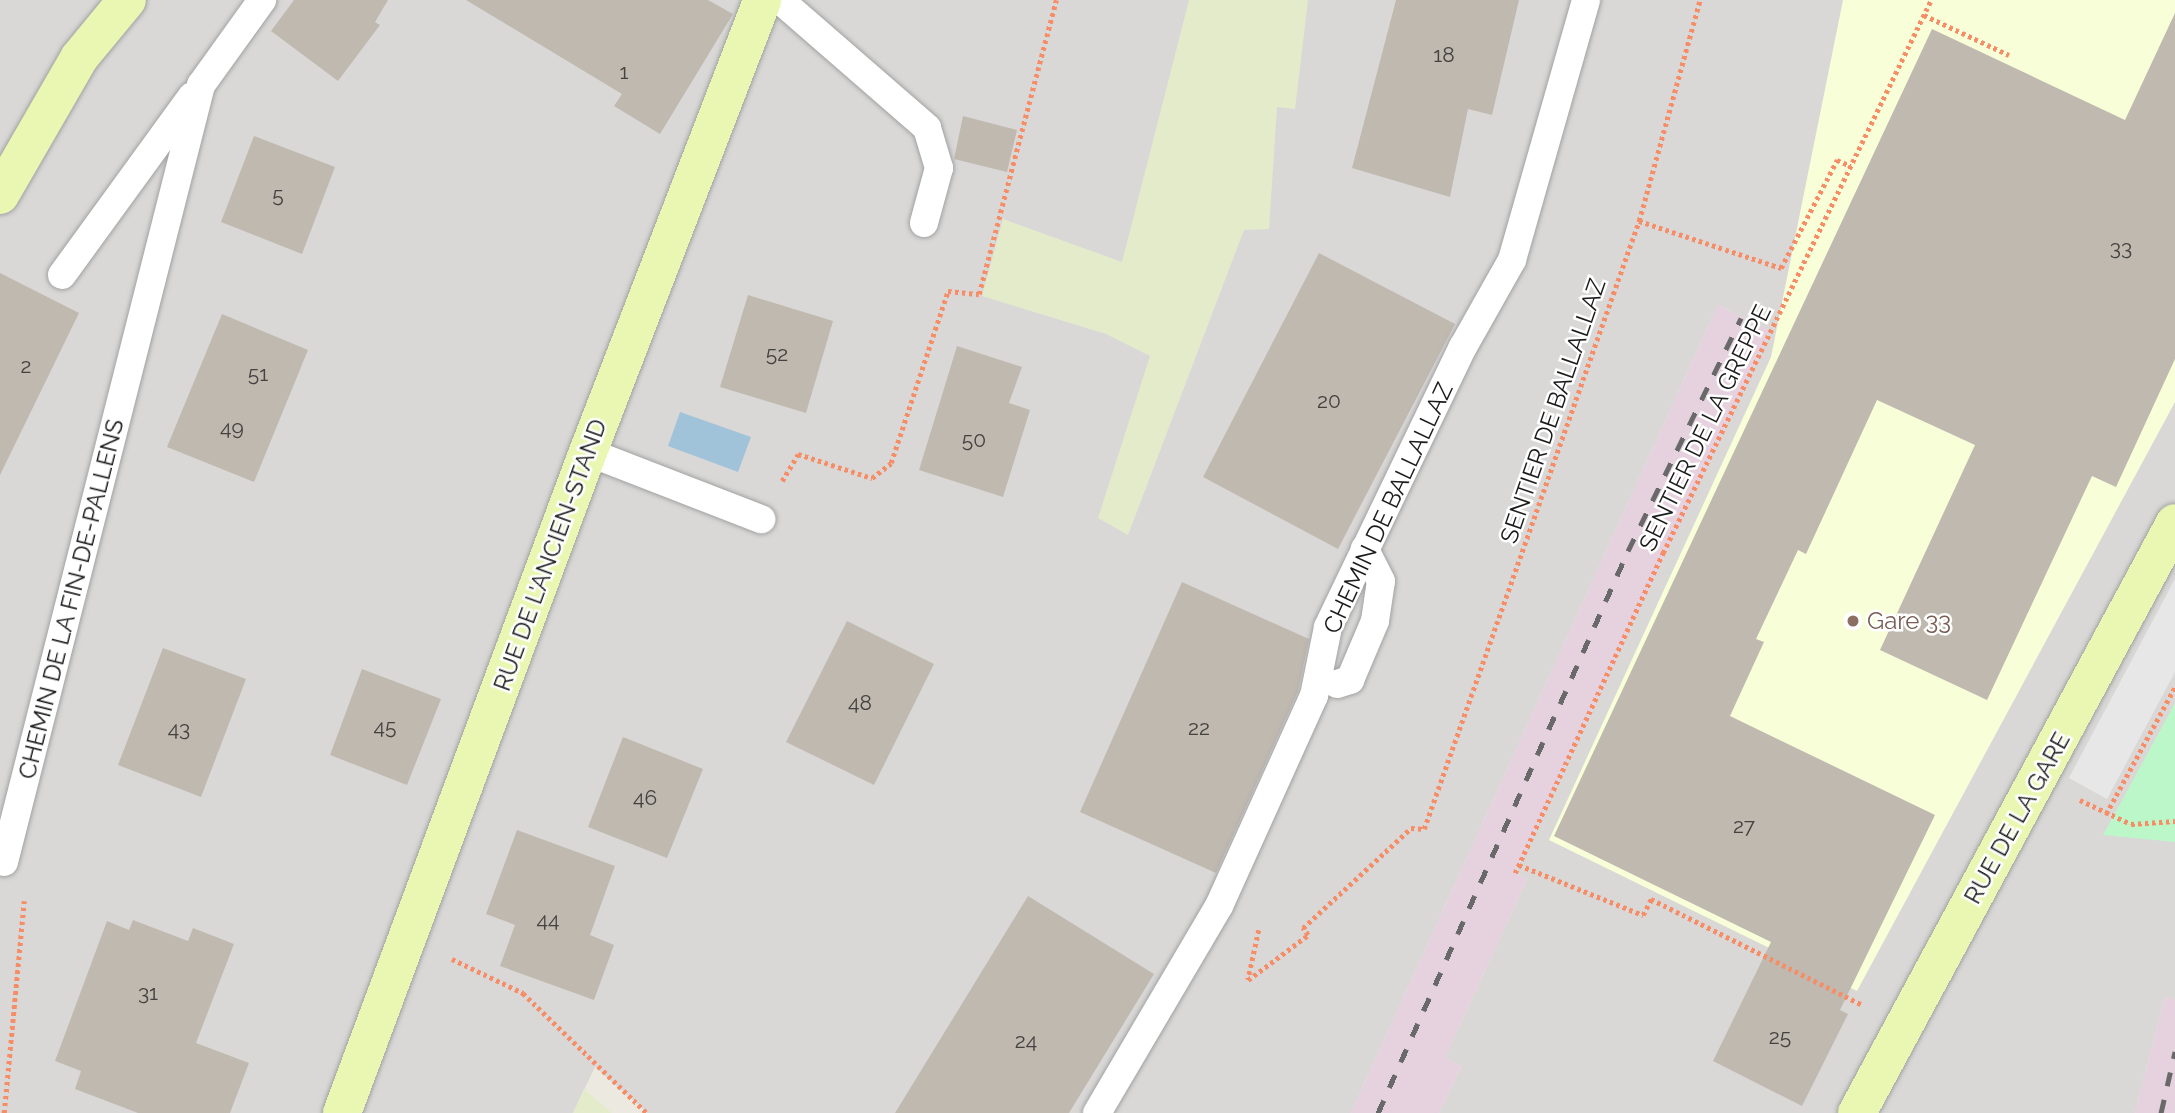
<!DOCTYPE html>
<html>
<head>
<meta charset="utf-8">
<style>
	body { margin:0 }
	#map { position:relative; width:2175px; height:1113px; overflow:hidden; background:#eceae0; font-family:Raleway,sans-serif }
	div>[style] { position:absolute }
	.residential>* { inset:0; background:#d9d8d7 }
	.industrial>* { inset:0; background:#e5d2de }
	.education>* { inset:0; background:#f8fed7 }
	.farmland>* { inset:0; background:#e4ebcb }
	.park>* { inset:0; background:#bcf7ca }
	.parking>* { inset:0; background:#e7e7e7 }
	.water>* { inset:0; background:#a1c3d9 }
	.building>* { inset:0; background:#c0b9b0 }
	.path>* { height:4.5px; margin-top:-2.25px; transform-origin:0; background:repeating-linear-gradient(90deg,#f68d67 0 3.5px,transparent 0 7px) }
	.roads { filter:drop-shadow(0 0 2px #a2a2a2) drop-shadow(0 0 2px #a2a2a2) }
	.lane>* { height:28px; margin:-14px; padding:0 14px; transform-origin:14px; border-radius:14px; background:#fff }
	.secondary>* { height:38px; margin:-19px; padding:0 19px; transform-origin:19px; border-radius:19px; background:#e9f7b3 }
	.rail>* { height:5px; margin-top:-2.5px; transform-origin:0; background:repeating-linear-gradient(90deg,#696969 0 14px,transparent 0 28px) }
	.dots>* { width:19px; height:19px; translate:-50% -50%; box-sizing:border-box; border:4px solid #fff; border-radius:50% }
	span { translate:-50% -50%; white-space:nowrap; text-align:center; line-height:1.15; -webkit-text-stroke:5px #fff; paint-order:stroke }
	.number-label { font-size:21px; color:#444240 }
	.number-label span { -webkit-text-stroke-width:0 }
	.street-label { font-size:24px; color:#1b1b1b }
	.education-label { font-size:24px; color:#785e54 }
	.left { translate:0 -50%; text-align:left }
</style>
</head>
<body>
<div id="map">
	<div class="residential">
		<div style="clip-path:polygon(0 0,2175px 0,2175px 999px,2165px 997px,2135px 1113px,1439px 1113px,1461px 1067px,1445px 1057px,1527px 879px,1515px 873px,1771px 331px,1718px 305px,1351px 1113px,647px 1113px,595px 1067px,573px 1113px,0 1113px)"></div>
	</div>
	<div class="industrial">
		<div style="clip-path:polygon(1718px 305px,1771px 331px,1515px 873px,1527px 879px,1445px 1057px,1461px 1067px,1439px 1113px,1351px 1113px)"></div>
		<div style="clip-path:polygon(2165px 997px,2175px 999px,2175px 1113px,2135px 1113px)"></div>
	</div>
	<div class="education">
		<div style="clip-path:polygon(1843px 0,2175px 0,2175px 402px,1857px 991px,1549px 840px,1771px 357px)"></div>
	</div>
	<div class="farmland">
		<div style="clip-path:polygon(1189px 0,1308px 0,1295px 109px,1277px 107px,1269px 229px,1244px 230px,1128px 535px,1098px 518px,1150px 356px,1106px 334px,982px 296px,1003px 219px,1122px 262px)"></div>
		<div style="clip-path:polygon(584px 1089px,612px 1113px,573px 1113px)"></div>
	</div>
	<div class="park">
		<div style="clip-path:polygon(2175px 703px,2175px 842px,2103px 835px,2113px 817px)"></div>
	</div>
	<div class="parking">
		<div style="clip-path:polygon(2175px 579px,2175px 672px,2107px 799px,2069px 778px)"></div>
	</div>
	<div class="water">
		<div style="clip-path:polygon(680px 412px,751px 437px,738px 472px,668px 446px)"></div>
	</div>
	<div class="building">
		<div style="clip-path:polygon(294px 0,388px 0,375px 22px,380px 25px,338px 81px,271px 31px)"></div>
		<div style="clip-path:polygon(466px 0,708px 0,733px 14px,660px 134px,614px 106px,622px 94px)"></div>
		<div style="clip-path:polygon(1396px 0,1519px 0,1492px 115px,1468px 109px,1450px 197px,1352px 168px)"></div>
		<div style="clip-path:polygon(2175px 13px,2175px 359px,2116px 487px,2092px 476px,1987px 700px,1880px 650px,1975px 445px,1877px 400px,1806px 554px,1798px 550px,1756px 639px,1764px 642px,1730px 716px,1935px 815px,1840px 1010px,1848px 1014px,1802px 1106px,1713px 1061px,1771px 942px,1554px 836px,1932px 29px,2125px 120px)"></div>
		<div style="clip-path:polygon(963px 116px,1017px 130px,1007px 172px,954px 159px)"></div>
		<div style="clip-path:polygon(254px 136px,335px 167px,302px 254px,221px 222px)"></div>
		<div style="clip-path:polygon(1319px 253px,1455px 324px,1338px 549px,1203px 477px)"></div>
		<div style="clip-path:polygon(0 273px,79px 313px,0 475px)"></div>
		<div style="clip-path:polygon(748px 295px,833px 321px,806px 413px,720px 387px)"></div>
		<div style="clip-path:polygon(222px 314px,308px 350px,254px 482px,167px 447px)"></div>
		<div style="clip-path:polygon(957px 346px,1022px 367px,1009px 403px,1030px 410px,1003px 497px,919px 470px)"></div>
		<div style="clip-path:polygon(1182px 582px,1309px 639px,1298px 691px,1216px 873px,1080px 812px)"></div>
		<div style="clip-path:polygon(847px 621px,934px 664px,874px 785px,786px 742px)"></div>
		<div style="clip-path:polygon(163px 648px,246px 679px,201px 797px,118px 765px)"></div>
		<div style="clip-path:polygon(362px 669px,441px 699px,407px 785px,330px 755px)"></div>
		<div style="clip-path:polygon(623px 737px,703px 769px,667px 858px,588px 827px)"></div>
		<div style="clip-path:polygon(517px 830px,615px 866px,590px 935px,614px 945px,594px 1000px,500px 966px,515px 925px,486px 914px)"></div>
		<div style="clip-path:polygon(1028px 896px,1154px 974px,1069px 1113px,895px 1113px)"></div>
		<div style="clip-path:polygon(133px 920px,188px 941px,193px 928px,234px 944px,196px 1043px,249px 1063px,230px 1113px,138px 1113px,75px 1089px,81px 1071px,55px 1061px,107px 921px,129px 930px)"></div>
	</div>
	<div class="path">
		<div style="left:1924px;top:15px;width:94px;rotate:25.2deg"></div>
		<div style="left:1639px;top:221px;width:150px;rotate:18.3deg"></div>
		<div style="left:1781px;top:268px;width:122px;rotate:-62.6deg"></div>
		<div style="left:1837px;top:160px;width:15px;rotate:23deg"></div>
		<div style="left:782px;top:481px;width:31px;rotate:-59deg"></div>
		<div style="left:798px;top:454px;width:78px;rotate:18deg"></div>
		<div style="left:872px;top:478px;width:24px;rotate:-38deg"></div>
		<div style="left:891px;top:463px;width:181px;rotate:-71.7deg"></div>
		<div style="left:948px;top:291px;width:31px;rotate:6deg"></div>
		<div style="left:979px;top:294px;width:304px;rotate:-75.3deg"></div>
		<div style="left:2080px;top:800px;width:56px;rotate:25.2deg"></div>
		<div style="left:2131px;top:824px;width:44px;rotate:-3.9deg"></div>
		<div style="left:2106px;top:814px;width:145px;rotate:-61.5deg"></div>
		<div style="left:1519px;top:865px;width:134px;rotate:22deg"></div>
		<div style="left:1643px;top:915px;width:18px;rotate:-63deg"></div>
		<div style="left:1651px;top:899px;width:235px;rotate:26.6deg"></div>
		<div style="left:1515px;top:873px;width:353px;rotate:-65.2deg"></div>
		<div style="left:1663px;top:553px;width:615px;rotate:-64.14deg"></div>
		<div style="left:1259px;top:930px;width:51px;rotate:102.4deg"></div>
		<div style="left:1248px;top:980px;width:75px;rotate:-36.9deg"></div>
		<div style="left:1308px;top:935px;width:9px;rotate:-126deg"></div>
		<div style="left:1303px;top:928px;width:147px;rotate:-42.8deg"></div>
		<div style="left:1411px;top:828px;width:13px;rotate:4deg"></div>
		<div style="left:1424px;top:829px;width:645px;rotate:-70.53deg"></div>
		<div style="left:1639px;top:221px;width:229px;rotate:-74.6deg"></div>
		<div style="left:452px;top:959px;width:79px;rotate:25.6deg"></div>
		<div style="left:523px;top:993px;width:173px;rotate:44.1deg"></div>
		<div style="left:4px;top:1113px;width:213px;rotate:-84.6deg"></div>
	</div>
	<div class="roads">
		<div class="lane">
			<div style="left:780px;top:0;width:195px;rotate:41deg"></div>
			<div style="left:927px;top:128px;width:42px;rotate:73.3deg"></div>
			<div style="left:939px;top:168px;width:57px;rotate:105.3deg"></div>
			<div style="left:62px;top:275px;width:221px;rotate:-54deg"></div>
			<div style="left:588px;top:452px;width:186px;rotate:21.2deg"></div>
			<div style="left:1337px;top:684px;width:14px;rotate:-17deg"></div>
			<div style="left:1350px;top:680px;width:64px;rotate:-67deg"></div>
			<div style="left:1375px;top:621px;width:40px;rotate:-81.5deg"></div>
			<div style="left:1381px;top:581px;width:36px;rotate:-117deg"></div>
			<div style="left:4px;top:862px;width:802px;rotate:-75.77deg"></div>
			<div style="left:201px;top:85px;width:105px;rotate:-54.3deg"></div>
			<div style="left:1097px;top:1113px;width:240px;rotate:-59.5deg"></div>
			<div style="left:1219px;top:906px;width:230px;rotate:-65.7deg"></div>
			<div style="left:1314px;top:696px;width:70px;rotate:-78.5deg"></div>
			<div style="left:1328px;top:627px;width:311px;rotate:-64.3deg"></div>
			<div style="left:1463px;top:347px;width:100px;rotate:-60.6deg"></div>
			<div style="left:1512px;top:260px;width:270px;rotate:-74.1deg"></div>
		</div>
		<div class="secondary">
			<div style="left:0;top:195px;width:158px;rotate:-60deg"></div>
			<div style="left:79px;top:58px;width:75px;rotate:-50.4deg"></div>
			<div style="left:342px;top:1113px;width:705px;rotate:-69.59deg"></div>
			<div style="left:588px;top:452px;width:484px;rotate:-68.9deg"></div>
			<div style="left:1857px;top:1113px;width:670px;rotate:-61.68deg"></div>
		</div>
	</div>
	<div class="rail">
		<div style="left:1378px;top:1113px;width:615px;rotate:-66.02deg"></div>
		<div style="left:1628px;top:551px;width:259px;rotate:-64.1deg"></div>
		<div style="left:2161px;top:1113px;width:63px;rotate:-77.1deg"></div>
	</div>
	<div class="dots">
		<div style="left:1853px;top:621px;background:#8d6e63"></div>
	</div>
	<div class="number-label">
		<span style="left:1444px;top:55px">18</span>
		<span style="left:624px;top:72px">1</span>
		<span style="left:278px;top:195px">5</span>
		<span style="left:2121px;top:248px">33</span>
		<span style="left:777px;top:354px">52</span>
		<span style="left:26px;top:366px">2</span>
		<span style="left:258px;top:374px">51</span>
		<span style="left:1329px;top:401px">20</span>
		<span style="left:232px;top:428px">49</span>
		<span style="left:974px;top:440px">50</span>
		<span style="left:860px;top:703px">48</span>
		<span style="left:385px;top:727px">45</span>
		<span style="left:1199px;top:728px">22</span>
		<span style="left:179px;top:729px">43</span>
		<span style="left:645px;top:798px">46</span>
		<span style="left:1744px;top:826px">27</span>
		<span style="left:548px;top:920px">44</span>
		<span style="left:148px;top:993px">31</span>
		<span style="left:1780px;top:1037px">25</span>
		<span style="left:1026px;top:1041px">24</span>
	</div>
	<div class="street-label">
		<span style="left:1553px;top:411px;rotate:-71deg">SENTIER DE BALLALLAZ</span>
		<span style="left:1705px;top:428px;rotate:-64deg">SENTIER DE LA GREPPE</span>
		<span style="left:1388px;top:508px;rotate:-65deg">CHEMIN DE BALLALLAZ</span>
		<span style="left:550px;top:555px;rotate:-70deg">RUE DE L'ANCIEN-STAND</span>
		<span style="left:71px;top:599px;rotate:-76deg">CHEMIN DE LA FIN-DE-PALLENS</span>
		<span style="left:2017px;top:818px;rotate:-61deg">RUE DE LA GARE</span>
	</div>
	<div class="education-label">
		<span class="left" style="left:1867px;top:621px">Gare 33</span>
	</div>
</div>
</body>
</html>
